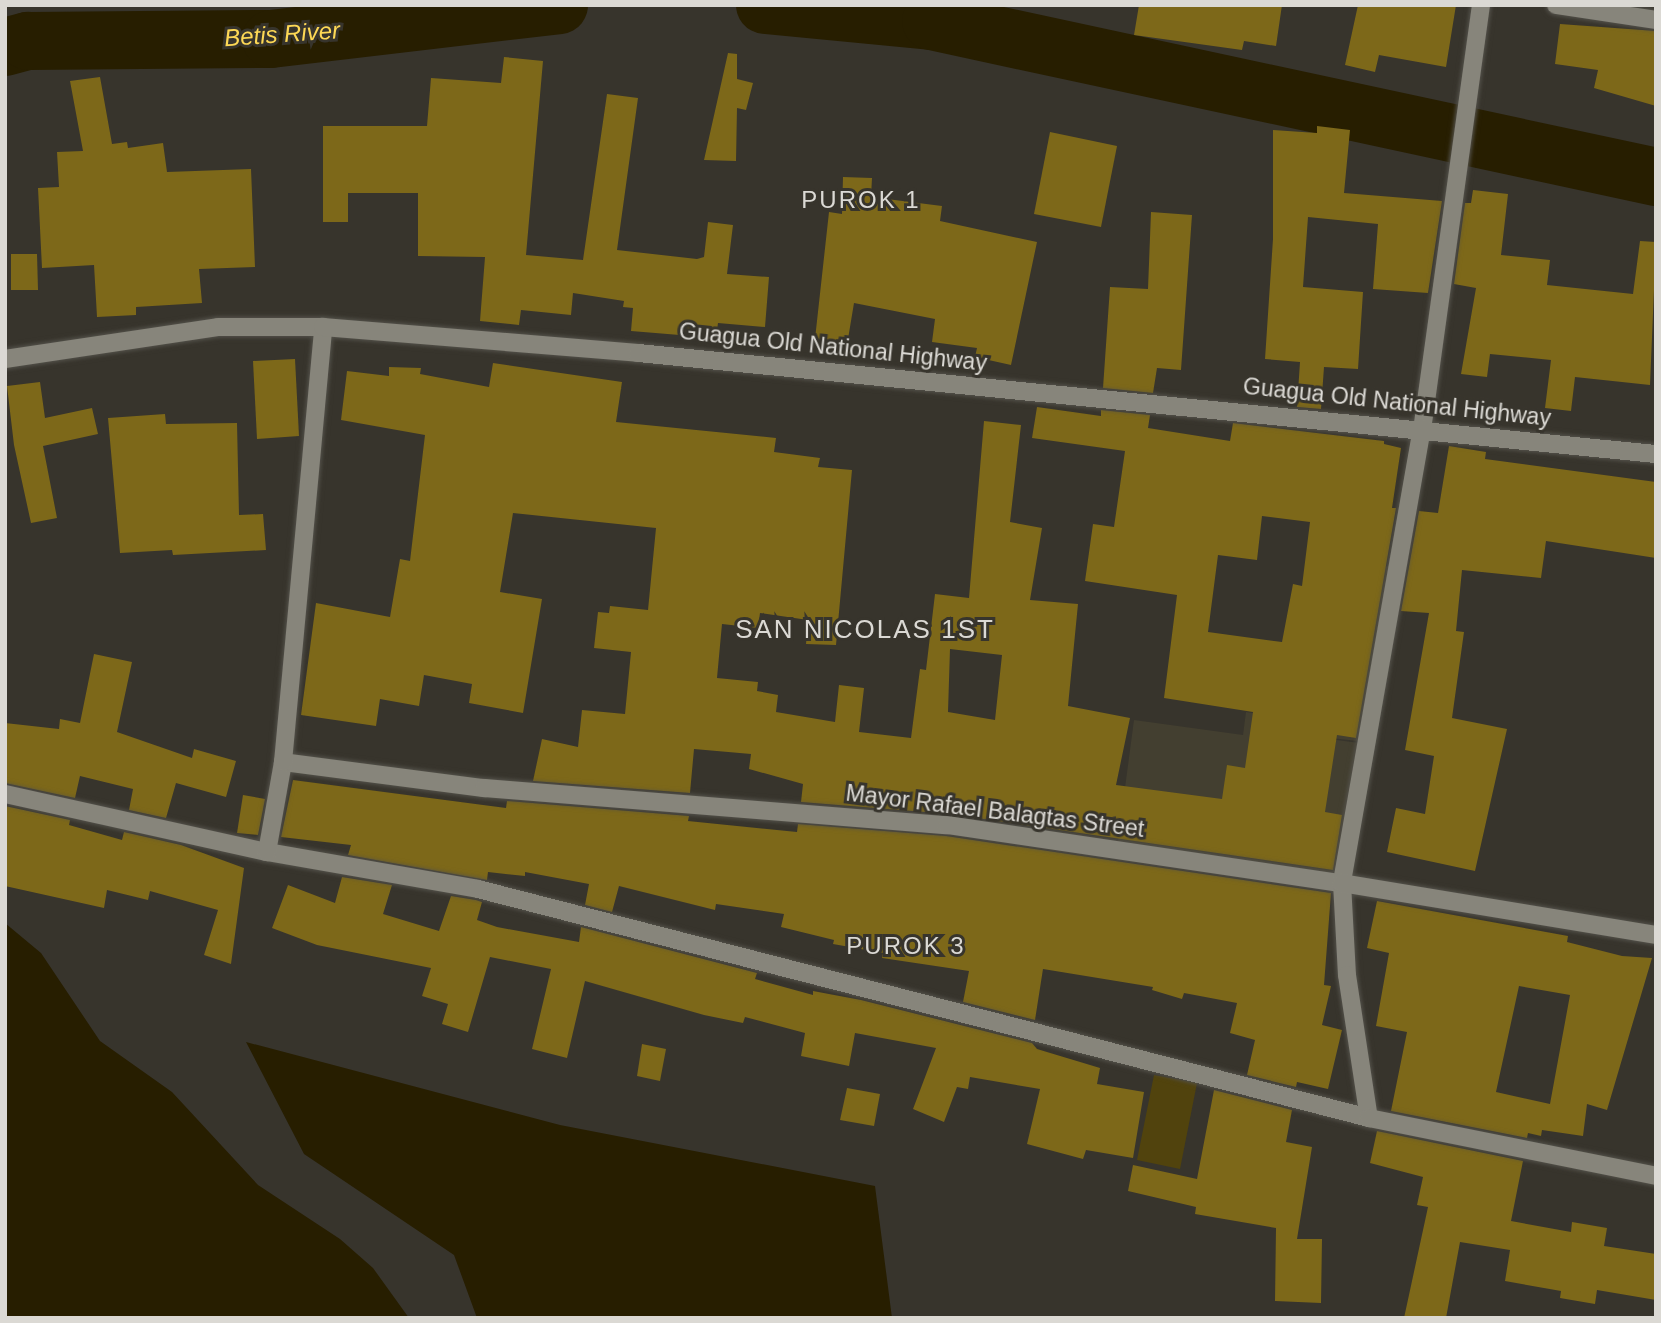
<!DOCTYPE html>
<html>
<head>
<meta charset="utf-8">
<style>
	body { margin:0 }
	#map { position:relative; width:1661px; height:1323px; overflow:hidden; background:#37342c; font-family:Helvetica,sans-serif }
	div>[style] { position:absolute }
	.built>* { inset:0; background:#433f30 }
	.green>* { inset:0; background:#51430d }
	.water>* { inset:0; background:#271e00 }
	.river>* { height:58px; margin:-29px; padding:0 29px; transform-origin:29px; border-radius:29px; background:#271e00 }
	.building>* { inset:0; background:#7d6819 }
	.roads { filter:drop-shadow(0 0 2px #53514a) drop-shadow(0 0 2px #53514a) }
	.minor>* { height:18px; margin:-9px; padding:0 9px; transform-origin:9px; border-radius:9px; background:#87857b }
	.tertiary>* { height:18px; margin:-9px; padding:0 9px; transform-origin:9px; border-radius:9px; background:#87857b }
	.secondary>* { height:18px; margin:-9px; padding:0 9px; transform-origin:9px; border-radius:9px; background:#87857b }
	span { translate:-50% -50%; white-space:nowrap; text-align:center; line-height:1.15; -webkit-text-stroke:6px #37342c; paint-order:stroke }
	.street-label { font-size:23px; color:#dbd9d4 }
	.water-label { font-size:24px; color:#fdd855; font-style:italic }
	.neighbourhood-label { font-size:24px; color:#dbd9d4; letter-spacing:2px }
	.quarter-label { font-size:26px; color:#dbd9d4; letter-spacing:2px }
	.frame { position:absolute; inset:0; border:7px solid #dbd9d4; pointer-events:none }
</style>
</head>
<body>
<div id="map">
	<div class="built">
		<div style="clip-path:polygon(1333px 559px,1391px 567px,1366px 742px,1270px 731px,1359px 743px,1341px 878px,1117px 848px,1134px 720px,1243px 735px,1246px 712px,1272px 716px)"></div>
	</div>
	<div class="green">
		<div style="clip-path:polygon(1154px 1075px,1197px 1083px,1180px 1169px,1137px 1160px)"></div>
	</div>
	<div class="water">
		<div style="clip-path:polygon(5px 923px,41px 953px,100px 1041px,172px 1092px,258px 1185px,340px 1239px,373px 1268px,409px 1318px,5px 1318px)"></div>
		<div style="clip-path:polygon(246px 1042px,560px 1125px,875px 1186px,892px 1318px,477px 1318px,454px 1255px,304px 1154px)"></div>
	</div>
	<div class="river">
		<div style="left:765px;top:5px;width:167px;rotate:5.5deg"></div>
		<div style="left:931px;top:21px;width:742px;rotate:12.14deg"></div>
		<div style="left:5px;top:47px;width:24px;rotate:-15deg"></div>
		<div style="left:28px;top:41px;width:243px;rotate:-0.5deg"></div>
		<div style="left:271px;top:39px;width:290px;rotate:-6.7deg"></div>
	</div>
	<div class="building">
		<div style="clip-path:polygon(1139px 5px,1282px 5px,1276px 46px,1244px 41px,1242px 50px,1134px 35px)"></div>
		<div style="clip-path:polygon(1358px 5px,1456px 5px,1446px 67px,1379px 55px,1375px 72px,1345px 65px)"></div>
		<div style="clip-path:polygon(1560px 24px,1656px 31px,1656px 106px,1594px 88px,1598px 70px,1555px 64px)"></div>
		<div style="clip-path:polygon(728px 53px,737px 54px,737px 79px,753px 83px,746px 110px,737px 108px,736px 161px,704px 160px)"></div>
		<div style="clip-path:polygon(504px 57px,543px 61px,526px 255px,583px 260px,607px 94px,638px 98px,617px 250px,697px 259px,704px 257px,708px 222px,733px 225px,727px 274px,769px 277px,765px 327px,718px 323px,716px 338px,631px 331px,633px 308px,623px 307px,624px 301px,573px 293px,571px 315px,521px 310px,519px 325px,480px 321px,485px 257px,418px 256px,418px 193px,348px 193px,348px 222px,323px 222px,323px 126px,427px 126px,431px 78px,501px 83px)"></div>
		<div style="clip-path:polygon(100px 77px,112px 144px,127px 142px,128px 148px,163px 143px,167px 172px,251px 169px,255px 267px,199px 269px,202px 303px,136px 307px,136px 315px,97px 317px,94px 265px,42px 268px,38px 188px,59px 187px,57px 152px,83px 151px,70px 81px)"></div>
		<div style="clip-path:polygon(1317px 126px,1350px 130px,1344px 193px,1442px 201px,1428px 293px,1373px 289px,1378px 224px,1308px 217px,1303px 287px,1363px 292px,1358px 369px,1324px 367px,1321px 409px,1297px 407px,1300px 362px,1265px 359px,1273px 239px,1273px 130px,1317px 133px)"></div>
		<div style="clip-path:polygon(1050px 132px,1117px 146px,1101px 227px,1034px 214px)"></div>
		<div style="clip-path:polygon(843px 177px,872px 178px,871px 197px,942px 206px,940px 221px,1037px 242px,1011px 365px,975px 357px,977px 348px,932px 342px,935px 319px,854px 303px,847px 345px,815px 339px,829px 212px,842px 214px)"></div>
		<div style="clip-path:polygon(1473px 190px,1508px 194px,1501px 255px,1550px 260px,1547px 285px,1633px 294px,1640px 241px,1656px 242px,1650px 385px,1575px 377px,1571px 411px,1545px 408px,1551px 360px,1490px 354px,1487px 377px,1461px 374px,1476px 288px,1454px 284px,1465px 203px,1471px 203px)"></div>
		<div style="clip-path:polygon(1151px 212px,1192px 215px,1181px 370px,1157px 368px,1153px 393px,1103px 388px,1110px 287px,1148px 289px)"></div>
		<div style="clip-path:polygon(11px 254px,37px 254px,38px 290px,11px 290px)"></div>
		<div style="clip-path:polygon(295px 359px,299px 436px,257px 439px,253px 361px)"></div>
		<div style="clip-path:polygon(evenodd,493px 363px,622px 382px,616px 422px,776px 438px,774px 452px,820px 458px,818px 467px,852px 470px,836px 645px,806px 644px,808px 620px,760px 613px,758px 628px,722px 624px,717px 678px,758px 682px,757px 691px,778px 695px,776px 712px,835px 722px,839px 685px,864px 688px,859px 732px,911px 738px,920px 669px,926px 670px,935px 594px,969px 598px,984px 421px,1021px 425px,1010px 522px,1042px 528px,1030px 600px,1078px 604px,1068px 706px,1130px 718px,1116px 785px,1222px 799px,1227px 765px,1245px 768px,1253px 712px,1164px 698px,1177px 595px,1085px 581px,1093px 524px,1114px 527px,1125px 451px,1032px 438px,1037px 407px,1101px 416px,1101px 410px,1150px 415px,1148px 428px,1230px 441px,1233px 423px,1384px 441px,1384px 444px,1401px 448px,1392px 508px,1396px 508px,1356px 738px,1337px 735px,1325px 812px,1342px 815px,1333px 870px,949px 814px,801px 802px,803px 784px,749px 769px,751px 754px,694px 749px,690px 793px,533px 781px,542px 739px,578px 747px,582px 710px,625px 714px,631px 652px,594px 648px,598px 612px,609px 613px,610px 606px,648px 610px,656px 528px,513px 513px,500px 592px,542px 599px,523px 713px,469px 703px,472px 684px,424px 675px,419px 706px,380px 699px,376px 726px,301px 715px,316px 603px,390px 617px,400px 559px,410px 561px,425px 435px,341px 420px,347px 371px,389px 376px,389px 367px,421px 368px,420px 374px,489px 387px,493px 363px,1262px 516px,1310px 522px,1302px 586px,1293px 584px,1282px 642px,1208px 632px,1218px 555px,1257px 560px,1262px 516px,493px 363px,950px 649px,1002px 655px,995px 720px,948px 712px,950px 649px)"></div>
		<div style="clip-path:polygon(40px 382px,45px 418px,92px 408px,98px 434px,43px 446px,57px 518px,31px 523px,14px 445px,7px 386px)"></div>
		<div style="clip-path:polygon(165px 414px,166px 424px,237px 423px,239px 515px,263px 514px,266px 550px,173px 555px,172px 550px,120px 553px,108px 418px)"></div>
		<div style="clip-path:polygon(1449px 446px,1486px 452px,1485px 459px,1656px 482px,1656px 558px,1546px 541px,1541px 578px,1462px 570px,1456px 631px,1464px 632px,1452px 718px,1507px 729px,1475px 871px,1387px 852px,1396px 808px,1425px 814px,1434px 756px,1405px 750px,1429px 613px,1401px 611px,1419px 511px,1438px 513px)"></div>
		<div style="clip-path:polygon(94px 654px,132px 662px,117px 732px,192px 758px,194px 749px,236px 761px,226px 797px,176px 783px,166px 818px,129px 810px,133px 789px,80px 776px,75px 798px,5px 783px,5px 723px,59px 729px,60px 719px,80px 723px)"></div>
		<div style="clip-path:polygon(293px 780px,506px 808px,507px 801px,689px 816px,688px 821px,797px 832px,798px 824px,946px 836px,1331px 893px,1324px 985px,1331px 986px,1322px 1025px,1342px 1030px,1328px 1089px,1297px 1082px,1296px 1087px,1247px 1075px,1255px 1040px,1230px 1033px,1237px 1003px,1184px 993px,1182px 999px,1152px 990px,1153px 987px,1043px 969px,1035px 1020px,963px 1002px,969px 971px,882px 958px,883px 953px,833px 944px,834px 940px,781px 927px,784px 914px,716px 904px,715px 910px,619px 886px,612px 912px,585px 905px,589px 884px,525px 872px,525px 876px,488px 872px,487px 880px,348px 855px,351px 845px,281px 837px)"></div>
		<div style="clip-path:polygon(243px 795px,265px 799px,258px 835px,237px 833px)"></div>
		<div style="clip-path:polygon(5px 806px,70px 820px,69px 825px,122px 840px,124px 832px,181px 845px,244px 868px,231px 964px,204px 955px,218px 910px,150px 891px,148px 900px,107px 890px,104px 908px,5px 886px)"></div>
		<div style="clip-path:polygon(342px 877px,392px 885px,383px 914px,439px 931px,451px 896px,476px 900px,482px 902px,477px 920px,497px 927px,579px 942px,581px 927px,757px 973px,755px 979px,813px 995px,813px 991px,861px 1000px,1032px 1043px,1037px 1049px,1100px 1068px,1097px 1084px,1144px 1092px,1133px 1158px,1086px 1150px,1083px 1159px,1027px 1144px,1040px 1089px,970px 1077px,968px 1089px,957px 1087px,944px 1122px,913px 1109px,936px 1048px,855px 1033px,849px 1066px,801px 1056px,805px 1033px,745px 1017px,743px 1023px,704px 1015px,585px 981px,567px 1058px,532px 1049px,551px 969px,490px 957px,468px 1032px,442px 1024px,448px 1004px,422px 996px,431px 968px,317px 945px,272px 928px,288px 885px,335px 903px)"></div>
		<div style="clip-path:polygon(evenodd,1377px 901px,1568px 936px,1567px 942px,1622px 956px,1652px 958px,1607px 1110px,1587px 1104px,1583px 1136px,1542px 1130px,1541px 1136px,1528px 1133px,1527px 1138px,1391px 1111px,1407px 1032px,1376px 1026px,1389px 953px,1367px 948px,1377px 901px,1519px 986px,1570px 995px,1550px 1104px,1496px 1092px,1519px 986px)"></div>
		<div style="clip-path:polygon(642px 1044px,666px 1049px,660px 1081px,637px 1076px)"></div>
		<div style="clip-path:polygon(847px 1088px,880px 1094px,874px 1126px,840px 1120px)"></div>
		<div style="clip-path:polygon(1214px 1090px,1292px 1110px,1286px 1142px,1312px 1147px,1297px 1239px,1322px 1239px,1321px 1303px,1275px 1301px,1276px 1228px,1195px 1214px,1196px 1207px,1128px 1191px,1133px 1165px,1197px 1179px)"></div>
		<div style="clip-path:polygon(1377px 1131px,1523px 1161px,1511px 1221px,1571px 1232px,1572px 1222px,1607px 1228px,1604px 1246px,1656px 1254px,1656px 1300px,1597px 1290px,1595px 1304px,1560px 1298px,1561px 1291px,1505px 1281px,1510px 1250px,1460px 1242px,1446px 1318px,1404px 1318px,1428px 1207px,1417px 1205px,1423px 1177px,1370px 1163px)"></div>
	</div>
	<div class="roads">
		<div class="minor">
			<div style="left:283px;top:762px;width:203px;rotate:7.4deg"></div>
			<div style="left:484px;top:788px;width:464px;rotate:4.6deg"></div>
			<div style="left:947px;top:825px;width:399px;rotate:8.4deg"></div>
			<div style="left:1342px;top:883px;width:92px;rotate:86.9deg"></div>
			<div style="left:1347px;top:975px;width:145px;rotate:81.3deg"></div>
			<div style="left:5px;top:794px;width:268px;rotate:12.5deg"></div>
			<div style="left:267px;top:852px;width:214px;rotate:9.9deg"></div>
			<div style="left:478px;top:889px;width:920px;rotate:14.41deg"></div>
			<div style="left:1369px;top:1118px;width:293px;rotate:11.4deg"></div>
			<div style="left:267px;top:852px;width:91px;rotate:-79.9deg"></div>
			<div style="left:283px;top:762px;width:437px;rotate:-84.7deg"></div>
		</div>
		<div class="tertiary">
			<div style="left:1481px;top:5px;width:427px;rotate:97.9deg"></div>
			<div style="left:1422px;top:428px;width:462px;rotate:100deg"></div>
			<div style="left:1342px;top:883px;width:318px;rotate:9.4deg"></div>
			<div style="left:1556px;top:5px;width:101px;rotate:8.5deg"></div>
		</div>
		<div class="secondary">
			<div style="left:5px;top:359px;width:215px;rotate:-8.5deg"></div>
			<div style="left:218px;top:327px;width:105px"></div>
			<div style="left:323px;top:327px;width:316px;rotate:4.7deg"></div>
			<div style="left:638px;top:353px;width:1023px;rotate:5.67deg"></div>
		</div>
	</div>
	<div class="street-label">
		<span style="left:833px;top:347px;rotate:6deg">Guagua Old National Highway</span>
		<span style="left:1397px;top:402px;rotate:6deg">Guagua Old National Highway</span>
		<span style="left:995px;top:811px;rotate:7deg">Mayor Rafael Balagtas Street</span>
	</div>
	<div class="water-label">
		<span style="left:282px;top:34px;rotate:-4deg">Betis River</span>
	</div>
	<div class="neighbourhood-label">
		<span style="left:861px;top:200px">PUROK 1</span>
		<span style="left:906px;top:946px">PUROK 3</span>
	</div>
	<div class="quarter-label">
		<span style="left:865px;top:630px">SAN NICOLAS 1ST</span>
	</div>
	<div class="frame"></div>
</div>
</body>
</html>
